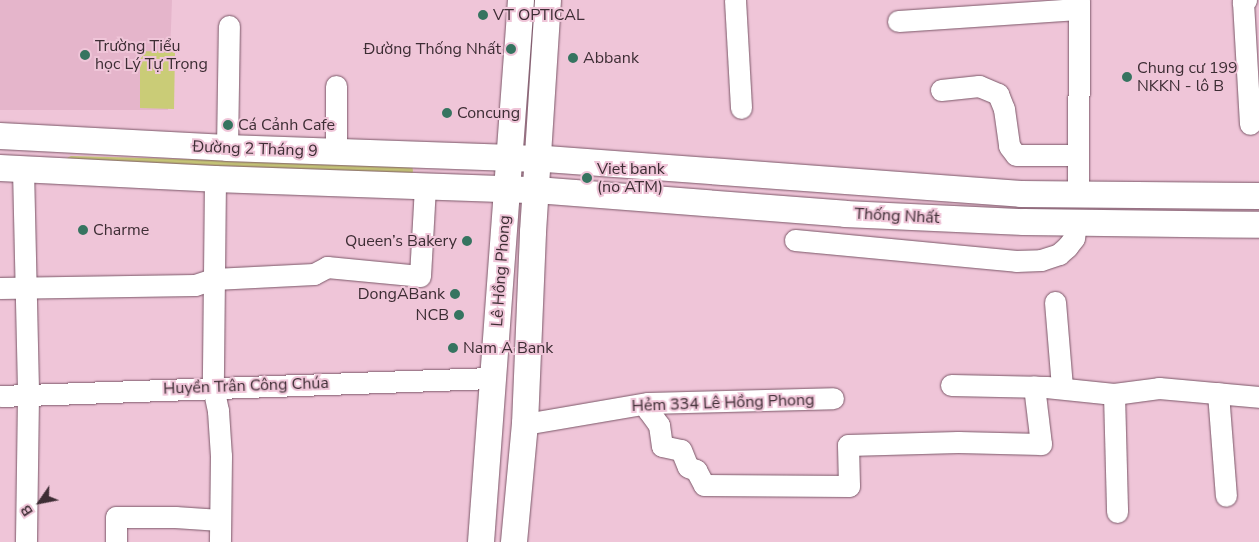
<!DOCTYPE html>
<html>
<head>
<meta charset="utf-8">
<style>
	body { margin:0 }
	#map { position:relative; width:1259px; height:542px; overflow:hidden; background:#efc5d8; font-family:"Nunito Sans",sans-serif }
	div>[style] { position:absolute }
	.built>* { inset:0; background:#e5b5cb }
	.green>* { inset:0; background:#cacc77 }
	.roads { filter:drop-shadow(0 0 1px #7b5768) drop-shadow(0 0 1px #7b5768) }
	.minor>* { height:21px; margin:-10.5px; padding:0 10.5px; transform-origin:10.5px; border-radius:10.5px; background:#fff }
	.major>* { height:26px; margin:-13px; padding:0 13px; transform-origin:13px; border-radius:13px; background:#fff }
	.dots>* { width:14px; height:14px; translate:-50% -50%; box-sizing:border-box; border:2px solid #efc5d8; border-radius:50% }
	span { translate:-50% -50%; white-space:nowrap; text-align:center; line-height:1.15; -webkit-text-stroke:4px #efc5d8; paint-order:stroke }
	.poi-label { font-size:16px; color:#3d2d34 }
	.left { translate:0 -50%; text-align:left }
	.right { translate:-100% -50%; text-align:right }
	.street-label { font-size:16px; color:#3d2d34 }
	.north { position:absolute; left:15px; top:477px; width:50px; height:50px; -webkit-text-stroke:4px #efc5d8; paint-order:stroke; rotate:237deg; font-size:14px; font-weight:700; line-height:20px; text-align:center; color:#3d2d34 }
	.north::after { content:''; display:block; margin:auto; width:18px; height:22px; background:#3d2d34; clip-path:polygon(50% 0,100% 100%,50% 72%,0 100%) }
</style>
</head>
<body>
<div id="map">
	<div class="built">
		<div style="clip-path:polygon(0 0,172px 0,168px 110px,0 110px)"></div>
	</div>
	<div class="green">
		<div style="clip-path:polygon(140px 51px,175px 52px,174px 109px,140px 108px)"></div>
		<div style="clip-path:polygon(71px 156px,408px 165px,412px 166px,413px 171px,412px 175px,65px 159px)"></div>
	</div>
	<div class="roads">
		<div class="minor">
			<div style="left:735px;top:0;width:108px;rotate:86.8deg"></div>
			<div style="left:1246px;top:0;width:4px;rotate:146deg"></div>
			<div style="left:1243px;top:2px;width:122px;rotate:86.7deg"></div>
			<div style="left:898px;top:21px;width:181px;rotate:-3.8deg"></div>
			<div style="left:336px;top:86px;width:66px;rotate:90deg"></div>
			<div style="left:941px;top:90px;width:38px;rotate:-6deg"></div>
			<div style="left:979px;top:86px;width:21px;rotate:23deg"></div>
			<div style="left:998px;top:94px;width:16px;rotate:68deg"></div>
			<div style="left:1004px;top:109px;width:37px;rotate:82deg"></div>
			<div style="left:1009px;top:146px;width:11px;rotate:52deg"></div>
			<div style="left:1016px;top:155px;width:62px"></div>
			<div style="left:227px;top:148px;width:122px;rotate:-89.1deg"></div>
			<div style="left:23px;top:169px;width:227px;rotate:88.7deg"></div>
			<div style="left:28px;top:396px;width:146px;rotate:90.8deg"></div>
			<div style="left:215px;top:179px;width:208px;rotate:90.6deg"></div>
			<div style="left:213px;top:387px;width:25px;rotate:78deg"></div>
			<div style="left:218px;top:411px;width:45px;rotate:86.2deg"></div>
			<div style="left:221px;top:456px;width:86px;rotate:90.7deg"></div>
			<div style="left:1078px;top:195px;width:195px;rotate:-89.7deg"></div>
			<div style="left:795px;top:240px;width:222px;rotate:5.4deg"></div>
			<div style="left:1016px;top:261px;width:25px;rotate:-2deg"></div>
			<div style="left:1041px;top:260px;width:19px;rotate:-18deg"></div>
			<div style="left:1059px;top:254px;width:11px;rotate:-41deg"></div>
			<div style="left:1067px;top:247px;width:11px;rotate:-52deg"></div>
			<div style="left:1074px;top:238px;width:15px;rotate:-82deg"></div>
			<div style="left:0;top:288px;width:195px;rotate:-0.9deg"></div>
			<div style="left:195px;top:285px;width:20px;rotate:-18deg"></div>
			<div style="left:214px;top:279px;width:100px;rotate:-2.9deg"></div>
			<div style="left:314px;top:274px;width:15px;rotate:-28deg"></div>
			<div style="left:327px;top:267px;width:93px;rotate:5.5deg"></div>
			<div style="left:420px;top:276px;width:90px;rotate:-86.8deg"></div>
			<div style="left:1055px;top:302px;width:86px;rotate:85.3deg"></div>
			<div style="left:951px;top:385px;width:95px;rotate:1.2deg"></div>
			<div style="left:1046px;top:387px;width:68px;rotate:5.9deg"></div>
			<div style="left:1114px;top:394px;width:45px;rotate:-7.6deg"></div>
			<div style="left:1159px;top:388px;width:100px;rotate:5.1deg"></div>
			<div style="left:1218px;top:393px;width:103px;rotate:85.6deg"></div>
			<div style="left:1114px;top:394px;width:118px;rotate:88.5deg"></div>
			<div style="left:0;top:396px;width:493px;rotate:-2.1deg"></div>
			<div style="left:648px;top:403px;width:7px;rotate:90deg"></div>
			<div style="left:648px;top:410px;width:19px;rotate:54deg"></div>
			<div style="left:659px;top:425px;width:21px;rotate:82deg"></div>
			<div style="left:662px;top:446px;width:19px;rotate:12deg"></div>
			<div style="left:681px;top:450px;width:18px;rotate:68deg"></div>
			<div style="left:688px;top:467px;width:9px;rotate:21deg"></div>
			<div style="left:696px;top:470px;width:17px;rotate:62deg"></div>
			<div style="left:704px;top:485px;width:145px;rotate:0.4deg"></div>
			<div style="left:849px;top:486px;width:41px;rotate:-91.4deg"></div>
			<div style="left:848px;top:445px;width:110px;rotate:-1.6deg"></div>
			<div style="left:958px;top:442px;width:83px;rotate:1.4deg"></div>
			<div style="left:1041px;top:444px;width:58px;rotate:-96.9deg"></div>
			<div style="left:525px;top:424px;width:125px;rotate:-9.7deg"></div>
			<div style="left:648px;top:403px;width:185px;rotate:-1.5deg"></div>
			<div style="left:116px;top:542px;width:25px;rotate:-90deg"></div>
			<div style="left:116px;top:517px;width:59px"></div>
			<div style="left:175px;top:517px;width:45px;rotate:3.8deg"></div>
		</div>
		<div class="major">
			<div style="left:0;top:136px;width:227px;rotate:3deg"></div>
			<div style="left:227px;top:148px;width:319px;rotate:2deg"></div>
			<div style="left:546px;top:159px;width:476px;rotate:4.2deg"></div>
			<div style="left:1021px;top:194px;width:238px;rotate:0.5deg"></div>
			<div style="left:0;top:168px;width:215px;rotate:2.9deg"></div>
			<div style="left:215px;top:179px;width:321px;rotate:2deg"></div>
			<div style="left:536px;top:190px;width:310px;rotate:4.4deg"></div>
			<div style="left:845px;top:214px;width:179px;rotate:2.6deg"></div>
			<div style="left:1024px;top:222px;width:235px;rotate:0.7deg"></div>
			<div style="left:481px;top:542px;width:543px;rotate:-85.78deg"></div>
			<div style="left:514px;top:542px;width:119px;rotate:-84.7deg"></div>
			<div style="left:525px;top:424px;width:192px;rotate:-87.6deg"></div>
			<div style="left:533px;top:232px;width:232px;rotate:-86.3deg"></div>
		</div>
	</div>
	<div class="dots">
		<div style="left:483px;top:15px;background:#367460"></div>
		<div style="left:511px;top:49px;background:#367460"></div>
		<div style="left:85px;top:55px;background:#367460"></div>
		<div style="left:573px;top:58px;background:#367460"></div>
		<div style="left:1127px;top:77px;background:#367460"></div>
		<div style="left:447px;top:113px;background:#367460"></div>
		<div style="left:228px;top:125px;background:#367460"></div>
		<div style="left:587px;top:178px;background:#367460"></div>
		<div style="left:83px;top:230px;background:#367460"></div>
		<div style="left:467px;top:241px;background:#367460"></div>
		<div style="left:455px;top:294px;background:#367460"></div>
		<div style="left:459px;top:315px;background:#367460"></div>
		<div style="left:453px;top:348px;background:#367460"></div>
	</div>
	<div class="poi-label">
		<span class="left" style="left:493px;top:15px">VT OPTICAL</span>
		<span class="left" style="left:95px;top:55px">Trường Tiểu<br>học Lý Tự Trọng</span>
		<span class="right" style="left:501px;top:49px">Đường Thống Nhất</span>
		<span class="left" style="left:583px;top:58px">Abbank</span>
		<span class="left" style="left:1137px;top:77px">Chung cư 199<br>NKKN - lô B</span>
		<span class="left" style="left:457px;top:113px">Concung</span>
		<span class="left" style="left:238px;top:125px">Cá Cảnh Cafe</span>
		<span class="left" style="left:597px;top:178px">Viet bank<br>(no ATM)</span>
		<span class="left" style="left:93px;top:230px">Charme</span>
		<span class="right" style="left:457px;top:241px">Queen’s Bakery</span>
		<span class="right" style="left:445px;top:294px">DongABank</span>
		<span class="right" style="left:449px;top:315px">NCB</span>
		<span class="left" style="left:463px;top:348px">Nam A Bank</span>
	</div>
	<div class="street-label">
		<span style="left:255px;top:149px;rotate:2deg">Đường 2 Tháng 9</span>
		<span style="left:897px;top:216px;rotate:3deg">Thống Nhất</span>
		<span style="left:501px;top:271px;rotate:-86deg">Lê Hồng Phong</span>
		<span style="left:246px;top:386px;rotate:-2deg">Huyền Trân Công Chúa</span>
		<span style="left:723px;top:403px;rotate:-2deg">Hẻm 334 Lê Hồng Phong</span>
	</div>
	<div class="north">B</div>
</div>
</body>
</html>
